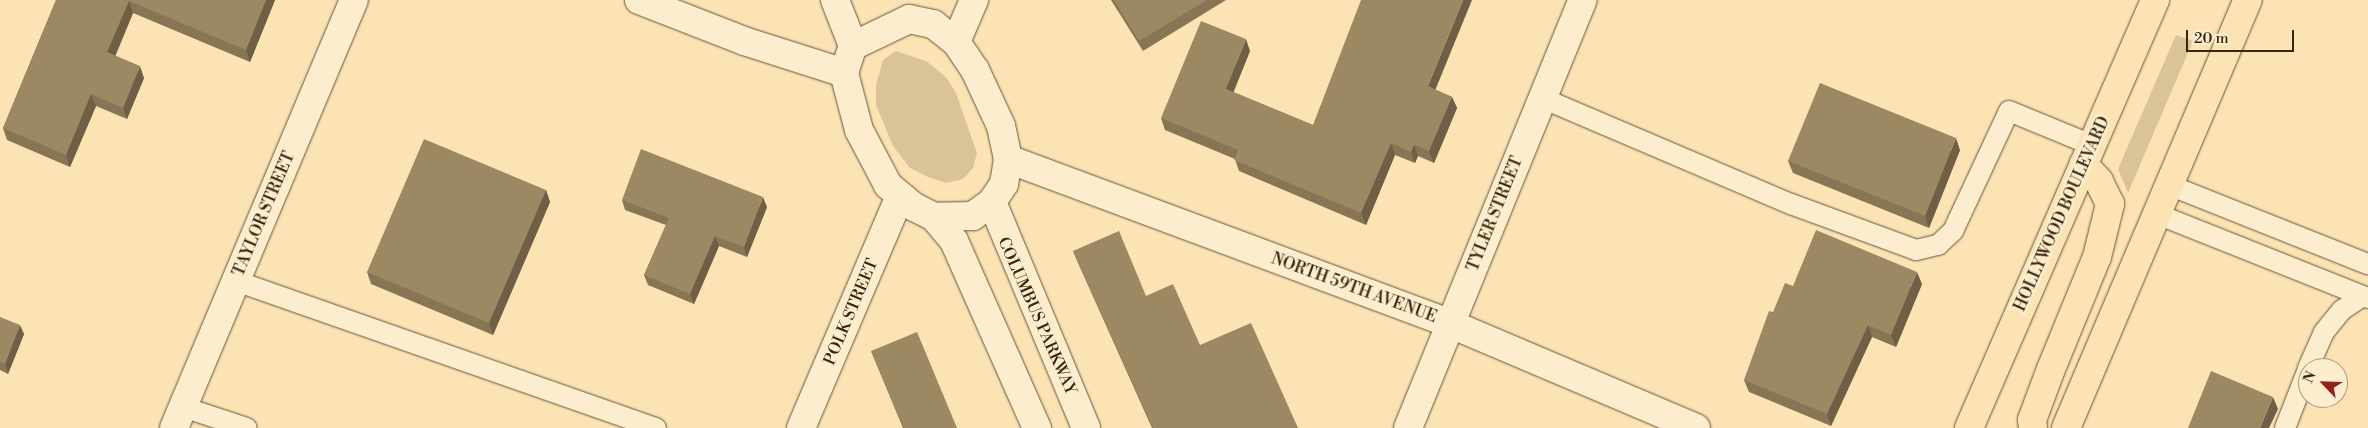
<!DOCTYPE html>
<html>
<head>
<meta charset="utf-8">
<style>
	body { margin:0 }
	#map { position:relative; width:2368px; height:428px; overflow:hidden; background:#fbe3b4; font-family:"Libre Bodoni",serif }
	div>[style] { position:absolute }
	.green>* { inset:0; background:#dac398 }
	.roads { filter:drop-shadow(0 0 1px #685438) drop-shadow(0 0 1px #685438) }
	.service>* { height:20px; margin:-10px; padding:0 10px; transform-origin:10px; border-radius:10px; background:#fcedce }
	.minor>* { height:28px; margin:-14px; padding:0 14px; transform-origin:14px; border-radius:14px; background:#fcedce }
	.trunk>* { height:28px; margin:-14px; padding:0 14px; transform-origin:14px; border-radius:14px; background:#fbe3b4 }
	.wall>* { inset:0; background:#877556 }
	.shaded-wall>* { inset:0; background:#6e5f46 }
	.building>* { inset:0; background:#9d8864 }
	span { translate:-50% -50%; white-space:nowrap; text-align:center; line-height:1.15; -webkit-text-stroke:5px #fcedce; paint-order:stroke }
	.street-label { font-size:16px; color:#37250e }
	.north { position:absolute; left:2298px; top:358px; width:50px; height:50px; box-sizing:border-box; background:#fcedce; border:1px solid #ad9d81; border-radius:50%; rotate:294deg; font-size:14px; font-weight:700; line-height:20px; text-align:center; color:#37250e }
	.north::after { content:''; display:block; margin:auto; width:18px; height:22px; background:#8f2418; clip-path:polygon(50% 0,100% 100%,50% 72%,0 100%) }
	.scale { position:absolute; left:2186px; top:30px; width:108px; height:22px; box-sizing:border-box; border:2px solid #37250e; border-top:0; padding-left:6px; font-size:15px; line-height:18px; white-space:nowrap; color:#37250e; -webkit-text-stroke:4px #fcedce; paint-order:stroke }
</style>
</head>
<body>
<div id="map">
	<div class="green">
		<div style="clip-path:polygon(2176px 35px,2193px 41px,2128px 193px,2118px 169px)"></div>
		<div style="clip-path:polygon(896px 51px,926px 61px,946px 77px,956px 93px,977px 153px,973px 168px,963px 179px,946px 183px,928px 177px,910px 168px,893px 146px,876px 105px,876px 85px,883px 60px)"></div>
	</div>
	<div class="roads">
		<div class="service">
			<div style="left:1542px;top:98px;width:271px;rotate:23.1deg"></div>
			<div style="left:1791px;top:204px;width:133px;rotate:20.2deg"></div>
			<div style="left:1916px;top:250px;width:23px;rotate:-13deg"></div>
			<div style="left:1938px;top:245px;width:21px;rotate:-43deg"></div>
			<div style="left:1953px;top:231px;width:132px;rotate:-65deg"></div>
			<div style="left:2009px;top:111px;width:90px;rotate:22.3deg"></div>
			<div style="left:2169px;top:185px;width:214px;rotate:21.7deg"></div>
			<div style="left:2157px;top:214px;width:227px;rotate:21.7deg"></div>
			<div style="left:236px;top:281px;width:445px;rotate:19.3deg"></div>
			<div style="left:2308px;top:368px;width:39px;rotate:-66deg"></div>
			<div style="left:2324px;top:332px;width:28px;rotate:-51deg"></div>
			<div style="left:2342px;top:310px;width:25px;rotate:-34deg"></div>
			<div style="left:183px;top:407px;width:67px;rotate:18.2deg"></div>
			<div style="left:2285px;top:428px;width:63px;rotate:-68.7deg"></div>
		</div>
		<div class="minor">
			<div style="left:639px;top:0;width:113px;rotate:21.3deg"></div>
			<div style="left:744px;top:41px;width:105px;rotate:17.7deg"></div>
			<div style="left:835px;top:0;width:49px;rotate:68.6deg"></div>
			<div style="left:909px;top:19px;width:25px;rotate:12deg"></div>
			<div style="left:933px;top:24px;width:29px;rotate:38deg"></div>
			<div style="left:956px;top:42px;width:34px;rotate:56deg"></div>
			<div style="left:975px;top:70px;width:62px;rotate:65.1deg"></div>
			<div style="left:1001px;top:126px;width:34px;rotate:78deg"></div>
			<div style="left:1008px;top:159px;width:25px;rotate:99deg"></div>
			<div style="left:1004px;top:184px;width:22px;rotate:124deg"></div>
			<div style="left:992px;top:202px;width:24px;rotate:144deg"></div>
			<div style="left:973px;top:216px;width:39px;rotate:179deg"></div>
			<div style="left:934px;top:217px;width:22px;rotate:-153deg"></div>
			<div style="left:914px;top:207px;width:34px;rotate:-140deg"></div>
			<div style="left:888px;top:185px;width:62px;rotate:-117.8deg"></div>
			<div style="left:859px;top:130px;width:59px;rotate:-104.7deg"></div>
			<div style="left:844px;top:73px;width:28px;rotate:-72deg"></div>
			<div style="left:853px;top:46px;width:62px;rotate:-25.7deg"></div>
			<div style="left:956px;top:42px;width:46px;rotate:-66.8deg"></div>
			<div style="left:1008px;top:159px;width:473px;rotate:20.4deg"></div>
			<div style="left:1451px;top:324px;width:266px;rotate:23deg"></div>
			<div style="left:992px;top:202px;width:245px;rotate:67.4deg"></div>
			<div style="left:934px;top:217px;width:31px;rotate:50deg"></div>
			<div style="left:954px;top:241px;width:205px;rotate:66.1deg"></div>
			<div style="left:174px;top:428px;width:464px;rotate:-67.2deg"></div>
			<div style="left:801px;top:428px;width:252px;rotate:-66.9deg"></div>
			<div style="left:1408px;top:428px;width:462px;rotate:-67.8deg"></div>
		</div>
		<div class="trunk">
			<div style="left:1969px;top:428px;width:467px;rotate:-66.5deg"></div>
			<div style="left:2033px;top:428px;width:8px;rotate:-97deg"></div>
			<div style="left:2032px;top:420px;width:54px;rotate:-69.6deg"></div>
			<div style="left:2051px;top:369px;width:121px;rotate:-67.7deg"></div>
			<div style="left:2097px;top:257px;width:55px;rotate:-76.2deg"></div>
			<div style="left:2110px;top:204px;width:25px;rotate:-116deg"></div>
			<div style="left:2099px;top:181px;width:23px;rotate:-133deg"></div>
			<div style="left:2066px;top:428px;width:465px;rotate:-67deg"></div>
		</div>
	</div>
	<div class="wall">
		<div style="clip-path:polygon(56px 0,275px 0,250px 62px,133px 13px,115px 56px,144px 78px,127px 119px,96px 106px,70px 167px,7px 140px,3px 128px)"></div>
		<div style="clip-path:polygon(1111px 0,1226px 0,1143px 51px)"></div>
		<div style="clip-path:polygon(1250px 51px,1233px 92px,1313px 125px,1436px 90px,1452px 97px,1457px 108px,1434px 163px,1418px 156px,1415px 163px,1395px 155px,1366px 225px,1239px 171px,1235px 159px,1165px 130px,1161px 118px)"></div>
		<div style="clip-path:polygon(1960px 150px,1929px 228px,1793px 173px,1788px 161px)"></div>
		<div style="clip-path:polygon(546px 190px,550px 202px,493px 335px,371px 284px,367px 272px)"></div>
		<div style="clip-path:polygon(622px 200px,767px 207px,747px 257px,719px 246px,694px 304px,648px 285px,644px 275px,666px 225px,625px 210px)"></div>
		<div style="clip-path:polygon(1073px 251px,1146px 296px,1200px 345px,1298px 428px,1152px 428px,1078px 263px)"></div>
		<div style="clip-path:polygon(1922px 284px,1896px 347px,1872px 337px,1831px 426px,1749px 392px,1744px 380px,1773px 312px)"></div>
		<div style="clip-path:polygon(0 317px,24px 334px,8px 374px,0 370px)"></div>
		<div style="clip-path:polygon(871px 351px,957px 428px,903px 428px)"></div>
	</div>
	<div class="shaded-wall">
		<div style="clip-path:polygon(266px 0,275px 0,250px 62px,246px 50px)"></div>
		<div style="clip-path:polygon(1463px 0,1472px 0,1432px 98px,1428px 86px)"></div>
		<div style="clip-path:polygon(129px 1px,133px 13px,112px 64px,107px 52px)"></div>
		<div style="clip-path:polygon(1246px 39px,1250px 51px,1230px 101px,1226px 89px)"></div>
		<div style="clip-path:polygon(140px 66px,144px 78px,127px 119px,123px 108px)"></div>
		<div style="clip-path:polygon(91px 94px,96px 106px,70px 167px,66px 155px)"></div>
		<div style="clip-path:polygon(1452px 97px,1457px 108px,1434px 163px,1429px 151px)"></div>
		<div style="clip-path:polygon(1956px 138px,1960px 150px,1929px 228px,1925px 216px)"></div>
		<div style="clip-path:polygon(1391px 143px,1395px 155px,1366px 225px,1361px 213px)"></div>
		<div style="clip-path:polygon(1414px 145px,1418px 156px,1415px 163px,1411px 152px)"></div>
		<div style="clip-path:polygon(546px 190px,550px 202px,493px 335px,489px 323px)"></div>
		<div style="clip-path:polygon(763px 197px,767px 207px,747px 257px,744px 247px)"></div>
		<div style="clip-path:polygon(715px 236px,719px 246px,694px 304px,690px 294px)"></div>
		<div style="clip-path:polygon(1917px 272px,1922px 284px,1896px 347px,1891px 335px)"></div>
		<div style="clip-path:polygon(20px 325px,24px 334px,8px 374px,5px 364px)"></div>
		<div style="clip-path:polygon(1868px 325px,1872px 337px,1831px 426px,1827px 414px)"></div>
		<div style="clip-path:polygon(2273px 397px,2278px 409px,2269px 428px,2260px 428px)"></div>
	</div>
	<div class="building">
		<div style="clip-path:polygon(56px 0,266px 0,246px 50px,129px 1px,107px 52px,140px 66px,123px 108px,91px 94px,66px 155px,3px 128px)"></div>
		<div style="clip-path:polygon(1114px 0,1207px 0,1139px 41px)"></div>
		<div style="clip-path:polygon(1361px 0,1463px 0,1428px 86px,1452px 97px,1429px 151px,1414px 145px,1411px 152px,1391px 143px,1361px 213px,1234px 160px,1238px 150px,1161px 118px,1201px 21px,1246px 39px,1226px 89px,1313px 125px)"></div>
		<div style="clip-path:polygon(1820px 83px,1956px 138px,1925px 216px,1788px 161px)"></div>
		<div style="clip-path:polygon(424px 139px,546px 190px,489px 323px,367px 272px)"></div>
		<div style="clip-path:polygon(641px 149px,763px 197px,744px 247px,715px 236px,690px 294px,644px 275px,669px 218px,622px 200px)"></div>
		<div style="clip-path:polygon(1816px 230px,1917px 272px,1891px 335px,1868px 325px,1827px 414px,1744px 380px,1769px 311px,1773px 312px,1785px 283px,1793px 286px)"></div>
		<div style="clip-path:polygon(1119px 231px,1146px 296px,1173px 284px,1200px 345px,1251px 323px,1298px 428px,1153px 428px,1073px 251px)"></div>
		<div style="clip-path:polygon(0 317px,20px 325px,5px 364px,0 362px)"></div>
		<div style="clip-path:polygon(917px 332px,957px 428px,904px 428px,871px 351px)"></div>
		<div style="clip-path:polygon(2211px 371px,2273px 397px,2260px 428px,2188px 428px)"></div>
	</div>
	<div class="street-label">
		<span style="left:264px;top:214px;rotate:-67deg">TAYLOR STREET</span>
		<span style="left:1495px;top:214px;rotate:-68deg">TYLER STREET</span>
		<span style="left:2062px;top:214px;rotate:-66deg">HOLLYWOOD BOULEVARD</span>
		<span style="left:1354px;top:288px;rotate:20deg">NORTH 59TH AVENUE</span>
		<span style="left:851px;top:312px;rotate:-67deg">POLK STREET</span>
		<span style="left:1037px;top:316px;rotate:66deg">COLUMBUS PARKWAY</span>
	</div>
	<div class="north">N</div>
	<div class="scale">20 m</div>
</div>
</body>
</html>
